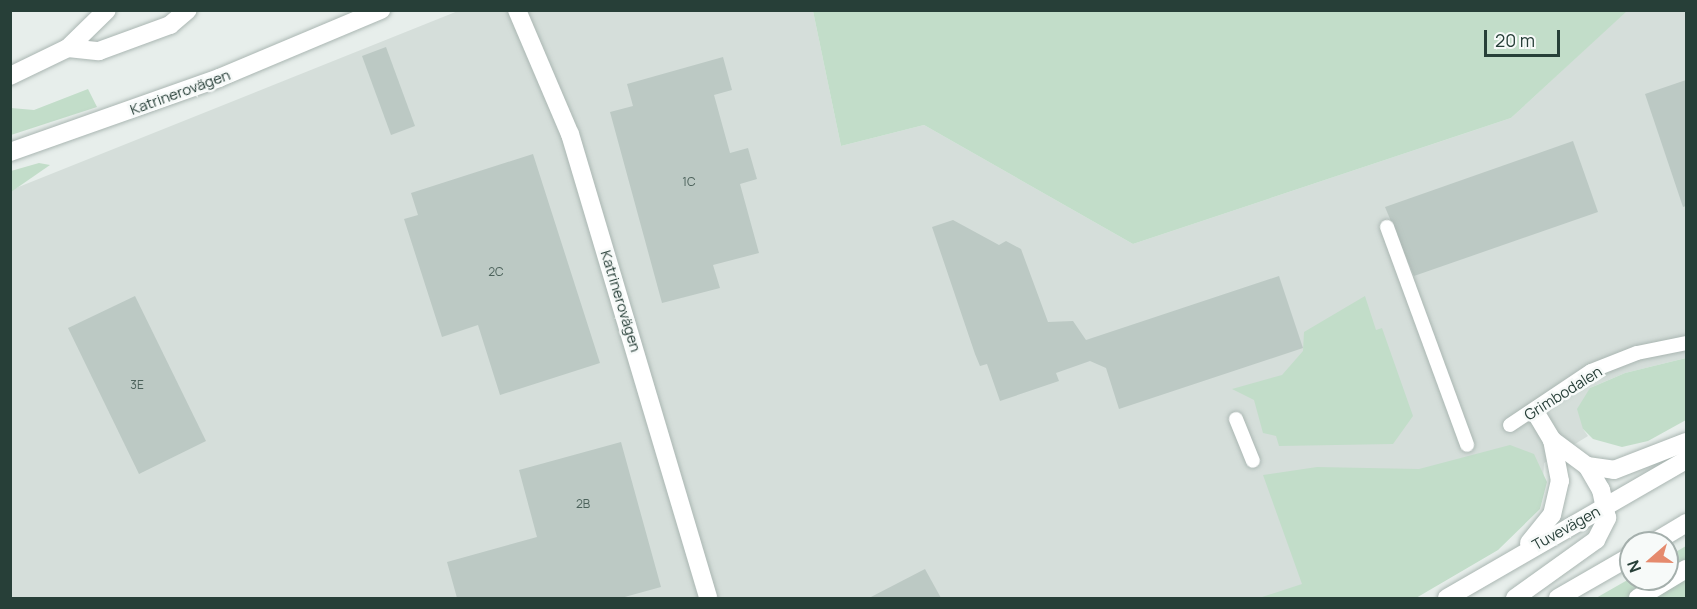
<!DOCTYPE html>
<html>
<head>
<meta charset="utf-8">
<style>
	body { margin:0 }
	#map { position:relative; width:1697px; height:609px; overflow:hidden; background:#e7eeeb; font-family:Manrope,sans-serif }
	div>[style] { position:absolute }
	.built>* { inset:0; background:#d5deda }
	.green>* { inset:0; background:#c2ddc9 }
	.building>* { inset:0; background:#bcc9c4 }
	.roads { filter:drop-shadow(0 0 2px #aab6b2) drop-shadow(0 0 2px #aab6b2) }
	.service>* { height:14px; margin:-7px; padding:0 7px; transform-origin:7px; border-radius:7px; background:#fff }
	.minor>* { height:18px; margin:-9px; padding:0 9px; transform-origin:9px; border-radius:9px; background:#fff }
	.secondary>* { height:18px; margin:-9px; padding:0 9px; transform-origin:9px; border-radius:9px; background:#fff }
	span { translate:-50% -50%; white-space:nowrap; text-align:center; line-height:1.15; -webkit-text-stroke:5px #f7faf9; paint-order:stroke }
	.number-label { font-size:12px; color:#4c625b }
	.number-label span { -webkit-text-stroke-width:0 }
	.street-label { font-size:15px; color:#273f38 }
	.frame { position:absolute; inset:0; border:12px solid #273f38; pointer-events:none }
	.north { position:absolute; left:1619px; top:531px; width:60px; height:60px; box-sizing:border-box; background:#f7faf9; border:2px solid #a4afac; border-radius:50%; rotate:250deg; font-size:16px; font-weight:700; line-height:24px; text-align:center; color:#273f38 }
	.north::after { content:''; display:block; margin:auto; width:21px; height:27px; background:#e58a6d; clip-path:polygon(50% 0,100% 100%,50% 72%,0 100%) }
	.scale { position:absolute; left:1484px; top:30px; width:76px; height:27px; box-sizing:border-box; border:3px solid #273f38; border-top:0; padding-left:8px; font-size:18px; line-height:21px; white-space:nowrap; color:#273f38; -webkit-text-stroke:4px #f7faf9; paint-order:stroke }
</style>
</head>
<body>
<div id="map">
	<div class="built">
		<div style="clip-path:polygon(458px 11px,813px 11px,841px 146px,924px 125px,1133px 244px,1511px 118px,1626px 11px,1686px 11px,1686px 358px,1625px 373px,1590px 388px,1583px 429px,1588px 436px,1544px 463px,1543px 482px,1405px 598px,11px 598px,11px 190px)"></div>
	</div>
	<div class="green">
		<div style="clip-path:polygon(813px 11px,813px 10px,1627px 11px,1511px 118px,1133px 244px,924px 125px,841px 146px)"></div>
		<div style="clip-path:polygon(88px 89px,97px 107px,11px 135px,11px 108px,34px 110px)"></div>
		<div style="clip-path:polygon(39px 163px,50px 165px,11px 192px,11px 171px)"></div>
		<div style="clip-path:polygon(1365px 296px,1376px 330px,1382px 328px,1413px 416px,1393px 444px,1279px 446px,1276px 436px,1263px 433px,1254px 400px,1232px 389px,1282px 375px,1303px 351px,1304px 332px)"></div>
		<div style="clip-path:polygon(1686px 358px,1686px 420px,1648px 441px,1622px 447px,1593px 439px,1583px 429px,1577px 409px,1590px 388px,1625px 373px)"></div>
		<div style="clip-path:polygon(1510px 445px,1534px 454px,1547px 482px,1540px 509px,1498px 550px,1416px 598px,1259px 598px,1302px 584px,1263px 475px,1317px 467px,1419px 469px)"></div>
		<div style="clip-path:polygon(1686px 546px,1686px 598px,1596px 598px,1631px 578px,1667px 579px,1667px 557px)"></div>
	</div>
	<div class="building">
		<div style="clip-path:polygon(386px 47px,415px 126px,391px 135px,362px 56px)"></div>
		<div style="clip-path:polygon(723px 57px,732px 90px,714px 95px,730px 153px,748px 148px,757px 179px,740px 184px,759px 253px,713px 265px,720px 288px,662px 303px,610px 112px,633px 106px,627px 84px)"></div>
		<div style="clip-path:polygon(1686px 80px,1686px 206px,1683px 207px,1645px 94px)"></div>
		<div style="clip-path:polygon(1573px 141px,1598px 212px,1414px 276px,1385px 207px)"></div>
		<div style="clip-path:polygon(533px 154px,600px 363px,500px 395px,478px 325px,442px 337px,404px 219px,418px 215px,411px 193px)"></div>
		<div style="clip-path:polygon(953px 220px,999px 245px,1006px 241px,1021px 249px,1048px 322px,1073px 321px,1086px 340px,1279px 276px,1303px 348px,1119px 409px,1106px 368px,1090px 361px,1056px 373px,1059px 381px,1000px 401px,987px 364px,980px 366px,975px 354px,932px 227px)"></div>
		<div style="clip-path:polygon(135px 296px,206px 441px,139px 474px,68px 328px)"></div>
		<div style="clip-path:polygon(621px 442px,661px 587px,621px 598px,457px 598px,447px 562px,537px 537px,519px 470px)"></div>
		<div style="clip-path:polygon(925px 569px,941px 598px,869px 598px)"></div>
	</div>
	<div class="roads">
		<div class="service">
			<div style="left:1387px;top:227px;width:232px;rotate:69.8deg"></div>
			<div style="left:1236px;top:419px;width:45px;rotate:68deg"></div>
			<div style="left:1510px;top:425px;width:97px;rotate:-33.7deg"></div>
			<div style="left:1591px;top:371px;width:49px;rotate:-21.4deg"></div>
			<div style="left:1637px;top:353px;width:50px;rotate:-11.5deg"></div>
		</div>
		<div class="minor">
			<div style="left:517px;top:10px;width:135px;rotate:66.9deg"></div>
			<div style="left:570px;top:134px;width:484px;rotate:73.4deg"></div>
			<div style="left:68px;top:48px;width:31px;rotate:6deg"></div>
			<div style="left:99px;top:51px;width:76px;rotate:-20.1deg"></div>
			<div style="left:170px;top:25px;width:23px;rotate:-40deg"></div>
			<div style="left:10px;top:76px;width:64px;rotate:-25.8deg"></div>
			<div style="left:68px;top:48px;width:54px;rotate:-44.3deg"></div>
			<div style="left:10px;top:152px;width:222px;rotate:-19.5deg"></div>
			<div style="left:219px;top:78px;width:176px;rotate:-22.8deg"></div>
			<div style="left:1638px;top:598px;width:56px;rotate:-31.1deg"></div>
		</div>
		<div class="secondary">
			<div style="left:1587px;top:466px;width:27px;rotate:8deg"></div>
			<div style="left:1614px;top:470px;width:77px;rotate:-21.3deg"></div>
			<div style="left:1529px;top:543px;width:36px;rotate:-51deg"></div>
			<div style="left:1552px;top:515px;width:35px;rotate:-77deg"></div>
			<div style="left:1560px;top:481px;width:42px;rotate:-101deg"></div>
			<div style="left:1552px;top:440px;width:33px;rotate:-121deg"></div>
			<div style="left:1653px;top:543px;width:39px;rotate:-31deg"></div>
			<div style="left:1447px;top:598px;width:276px;rotate:-30deg"></div>
			<div style="left:1515px;top:598px;width:100px;rotate:-35.6deg"></div>
			<div style="left:1596px;top:540px;width:25px;rotate:-63deg"></div>
			<div style="left:1607px;top:518px;width:29px;rotate:-102deg"></div>
			<div style="left:1601px;top:490px;width:28px;rotate:-120deg"></div>
			<div style="left:1587px;top:466px;width:44px;rotate:-143.4deg"></div>
			<div style="left:1558px;top:598px;width:84px;rotate:-29.9deg"></div>
		</div>
	</div>
	<div class="number-label">
		<span style="left:689px;top:182px">1C</span>
		<span style="left:496px;top:272px">2C</span>
		<span style="left:137px;top:385px">3E</span>
		<span style="left:583px;top:504px">2B</span>
	</div>
	<div class="street-label">
		<span style="left:180px;top:92px;rotate:-20deg">Katrinerovägen</span>
		<span style="left:621px;top:301px;rotate:73deg">Katrinerovägen</span>
		<span style="left:1563px;top:393px;rotate:-32deg">Grimbodalen</span>
		<span style="left:1566px;top:528px;rotate:-29deg">Tuvevägen</span>
	</div>
	<div class="frame"></div>
	<div class="north">N</div>
	<div class="scale">20 m</div>
</div>
</body>
</html>
